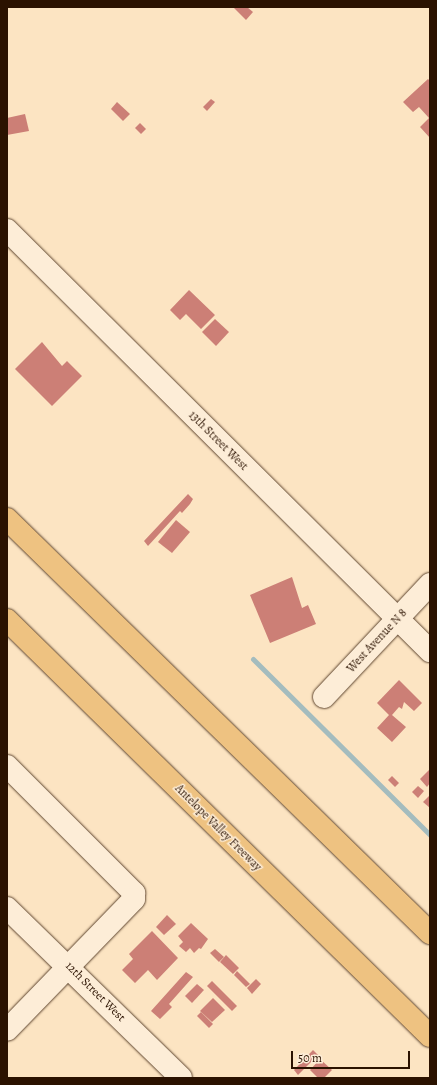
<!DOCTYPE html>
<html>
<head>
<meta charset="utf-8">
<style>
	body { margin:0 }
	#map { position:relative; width:437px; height:1085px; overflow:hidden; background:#fce4c2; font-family:Alegreya,serif }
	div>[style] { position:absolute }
	.stream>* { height:5px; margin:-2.5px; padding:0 2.5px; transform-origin:2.5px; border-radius:2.5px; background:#a4bcbe }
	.building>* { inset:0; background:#cc7f76 }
	.roads { filter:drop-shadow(0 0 1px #5f4630) drop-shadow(0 0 1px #5f4630) }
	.minor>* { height:22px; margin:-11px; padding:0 11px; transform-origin:11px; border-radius:11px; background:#fdedd7 }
	.highway>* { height:22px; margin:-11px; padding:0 11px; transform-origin:11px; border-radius:11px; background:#eec281 }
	span { translate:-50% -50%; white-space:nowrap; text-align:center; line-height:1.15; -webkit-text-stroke:3px #fdedd7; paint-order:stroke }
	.street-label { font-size:12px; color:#2b1200 }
	.frame { position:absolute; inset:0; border:8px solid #2b1200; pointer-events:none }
	.scale { position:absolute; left:291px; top:1051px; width:119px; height:18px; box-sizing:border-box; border:2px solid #2b1200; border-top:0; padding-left:5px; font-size:12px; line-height:14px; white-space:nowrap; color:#2b1200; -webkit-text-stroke:3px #fdedd7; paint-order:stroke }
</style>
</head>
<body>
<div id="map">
	<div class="stream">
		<div style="left:253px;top:659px;width:250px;rotate:44.8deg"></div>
	</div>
	<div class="building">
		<div style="clip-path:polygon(233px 7px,247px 7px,253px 12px,246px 20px)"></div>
		<div style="clip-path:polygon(428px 79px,430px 81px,430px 138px,420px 127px,429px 118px,419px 107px,413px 112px,403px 102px)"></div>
		<div style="clip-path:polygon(211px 99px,215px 102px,207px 111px,203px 107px)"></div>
		<div style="clip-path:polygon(117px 102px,130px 114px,123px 121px,111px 109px)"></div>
		<div style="clip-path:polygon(25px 114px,29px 131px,7px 135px,7px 118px)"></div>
		<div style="clip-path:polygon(140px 123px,146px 129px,141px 134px,135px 128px)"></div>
		<div style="clip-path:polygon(189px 290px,215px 315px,201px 329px,186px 314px,180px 320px,170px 310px)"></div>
		<div style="clip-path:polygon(215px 319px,229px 332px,216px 346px,202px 332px)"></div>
		<div style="clip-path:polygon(42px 342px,62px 366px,67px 361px,82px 376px,52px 406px,15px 369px)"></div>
		<div style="clip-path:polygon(188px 494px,193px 499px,190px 504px,182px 513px,180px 511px,148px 546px,144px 541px)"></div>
		<div style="clip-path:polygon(176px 520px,190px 532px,172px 553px,158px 542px)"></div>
		<div style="clip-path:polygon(292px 577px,302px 608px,308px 605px,316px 624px,270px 643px,250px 595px)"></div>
		<div style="clip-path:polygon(399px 680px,422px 703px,414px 711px,404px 702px,402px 709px,399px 707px,392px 715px,406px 727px,392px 742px,377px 728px,389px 715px,377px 703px)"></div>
		<div style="clip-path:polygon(430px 769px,430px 783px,427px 787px,420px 779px)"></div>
		<div style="clip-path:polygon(392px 776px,399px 783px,395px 787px,388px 780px)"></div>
		<div style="clip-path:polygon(418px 786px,424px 791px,418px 798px,412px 792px)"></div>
		<div style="clip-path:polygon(430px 795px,430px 808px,423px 802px)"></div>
		<div style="clip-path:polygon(167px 915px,176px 924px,164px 935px,156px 927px)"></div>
		<div style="clip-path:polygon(191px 923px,208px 939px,201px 949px,199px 948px,194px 953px,190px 948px,186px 952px,179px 946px,183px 942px,178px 936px)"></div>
		<div style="clip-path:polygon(152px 931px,178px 958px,157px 980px,148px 970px,135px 983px,122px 970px,133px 959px,129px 954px)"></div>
		<div style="clip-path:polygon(215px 949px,224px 957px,219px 962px,210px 953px)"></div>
		<div style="clip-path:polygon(226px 955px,239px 968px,233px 974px,220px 962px)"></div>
		<div style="clip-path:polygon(237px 971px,250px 984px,246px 987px,234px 975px)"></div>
		<div style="clip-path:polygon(186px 972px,193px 977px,169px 1004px,172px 1007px,160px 1019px,151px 1011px)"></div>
		<div style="clip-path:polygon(256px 979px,261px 984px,252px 994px,247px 988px)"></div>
		<div style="clip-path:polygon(212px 981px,237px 1006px,232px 1011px,207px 986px)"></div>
		<div style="clip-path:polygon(197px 984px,204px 990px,192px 1003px,185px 996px)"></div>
		<div style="clip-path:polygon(213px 998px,225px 1010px,212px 1022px,200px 1011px)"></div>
		<div style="clip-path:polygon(201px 1012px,213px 1024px,209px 1028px,197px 1016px)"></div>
		<div style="clip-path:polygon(313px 1050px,318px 1055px,298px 1075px,294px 1070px)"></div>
		<div style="clip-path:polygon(320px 1059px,332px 1070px,324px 1078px,318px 1078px,310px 1070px)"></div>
	</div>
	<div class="roads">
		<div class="minor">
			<div style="left:7px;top:230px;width:597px;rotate:44.86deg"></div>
			<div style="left:324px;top:697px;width:155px;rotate:-46.8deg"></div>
			<div style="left:7px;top:766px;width:180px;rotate:45deg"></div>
			<div style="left:134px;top:893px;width:6px;rotate:90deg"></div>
			<div style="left:134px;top:899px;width:182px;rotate:134.1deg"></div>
			<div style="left:7px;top:908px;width:243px;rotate:44.3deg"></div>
		</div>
		<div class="highway">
			<div style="left:7px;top:519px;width:592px;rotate:44.38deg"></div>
			<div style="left:7px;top:620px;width:593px;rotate:44.52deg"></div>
		</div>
	</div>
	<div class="street-label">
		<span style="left:218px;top:441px;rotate:45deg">13th Street West</span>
		<span style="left:377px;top:641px;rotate:-47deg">West Avenue N 8</span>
		<span style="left:218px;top:828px;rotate:45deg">Antelope Valley Freeway</span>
		<span style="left:95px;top:992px;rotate:45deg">12th Street West</span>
	</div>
	<div class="frame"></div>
	<div class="scale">50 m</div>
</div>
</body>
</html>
